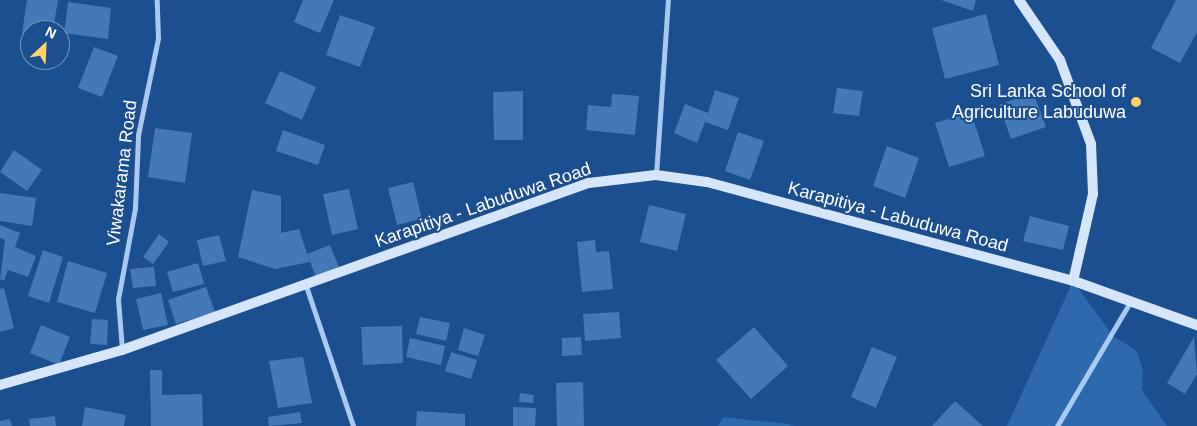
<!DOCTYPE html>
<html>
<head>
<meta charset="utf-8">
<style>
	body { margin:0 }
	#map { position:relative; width:1197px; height:426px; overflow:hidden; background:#1b4f8f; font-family:Helvetica,sans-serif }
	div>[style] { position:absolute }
	.green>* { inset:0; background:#2e69ad }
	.building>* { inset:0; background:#4478b7 }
	.street>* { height:5px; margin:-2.5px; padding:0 2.5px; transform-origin:2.5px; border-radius:2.5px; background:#a9c9ee }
	.secondary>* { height:10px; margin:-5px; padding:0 5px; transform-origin:5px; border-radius:5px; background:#d6e6fa }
	.dots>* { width:14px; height:14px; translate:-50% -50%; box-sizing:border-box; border:2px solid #1b4f8f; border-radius:50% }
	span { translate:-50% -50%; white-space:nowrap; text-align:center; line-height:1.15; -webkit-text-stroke:4px #1b4f8f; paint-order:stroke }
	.poi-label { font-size:18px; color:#fff }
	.right { translate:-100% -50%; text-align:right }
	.street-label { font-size:18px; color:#fff }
	.north { position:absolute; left:20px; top:20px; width:50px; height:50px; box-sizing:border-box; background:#1b4f8f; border:1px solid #7695bc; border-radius:50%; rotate:25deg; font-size:14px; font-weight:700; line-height:20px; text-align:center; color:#fff }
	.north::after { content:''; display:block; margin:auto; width:18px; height:22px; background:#ffd166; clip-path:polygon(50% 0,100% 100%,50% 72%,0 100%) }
</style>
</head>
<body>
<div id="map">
	<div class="green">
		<div style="clip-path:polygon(1073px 281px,1113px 336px,1137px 351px,1143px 371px,1142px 390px,1167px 426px,1007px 426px)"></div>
		<div style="clip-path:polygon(723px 417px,788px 424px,794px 426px,718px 426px)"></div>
	</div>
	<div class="building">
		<div style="clip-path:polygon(27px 0,58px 0,53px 30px,22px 33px)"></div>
		<div style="clip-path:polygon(303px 0,334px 0,320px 33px,294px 22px)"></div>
		<div style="clip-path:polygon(941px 0,976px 0,973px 11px)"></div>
		<div style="clip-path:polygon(1176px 0,1197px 0,1197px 32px,1180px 63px,1151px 48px)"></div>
		<div style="clip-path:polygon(68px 2px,111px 8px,108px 39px,64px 33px)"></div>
		<div style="clip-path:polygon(986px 14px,999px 65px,945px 79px,932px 28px)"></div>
		<div style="clip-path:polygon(340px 15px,375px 27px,360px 67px,326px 55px)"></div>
		<div style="clip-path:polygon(94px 47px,118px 56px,102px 97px,78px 88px)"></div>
		<div style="clip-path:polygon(280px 71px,316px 87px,302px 120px,265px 103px)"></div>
		<div style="clip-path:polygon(837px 88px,863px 91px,859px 116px,833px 113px)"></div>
		<div style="clip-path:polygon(715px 90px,739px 98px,728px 130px,705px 122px,697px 143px,674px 133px,685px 104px,708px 113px)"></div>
		<div style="clip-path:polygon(523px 91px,523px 140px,494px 140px,493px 92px)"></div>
		<div style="clip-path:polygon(1033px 92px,1046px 127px,1011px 139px,999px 105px)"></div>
		<div style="clip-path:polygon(612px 94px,639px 96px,635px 135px,586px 130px,588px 105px,611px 107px)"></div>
		<div style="clip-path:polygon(971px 112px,985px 156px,949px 167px,935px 123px)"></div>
		<div style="clip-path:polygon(155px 128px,192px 133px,185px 183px,148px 177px)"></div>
		<div style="clip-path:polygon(283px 130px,325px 145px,318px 165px,276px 151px)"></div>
		<div style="clip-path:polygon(738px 132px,764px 141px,750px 180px,725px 171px)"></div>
		<div style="clip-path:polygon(887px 146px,919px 158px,905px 198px,873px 186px)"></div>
		<div style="clip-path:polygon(14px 150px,42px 170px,27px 191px,0 172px)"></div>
		<div style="clip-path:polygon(413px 182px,422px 219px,397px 225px,388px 188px)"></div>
		<div style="clip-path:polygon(349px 189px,358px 229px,332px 235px,323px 194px)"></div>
		<div style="clip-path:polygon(252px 190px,281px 196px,281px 233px,299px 229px,310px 262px,275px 269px,238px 257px)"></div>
		<div style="clip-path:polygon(0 193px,36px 198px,32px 226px,0 221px)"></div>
		<div style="clip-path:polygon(649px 205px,686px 214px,677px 251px,640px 242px)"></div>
		<div style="clip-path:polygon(1030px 216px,1069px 226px,1063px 250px,1023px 241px)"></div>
		<div style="clip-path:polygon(0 225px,20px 233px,15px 247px,36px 256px,28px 277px,8px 270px,4px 281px,0 279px,5px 240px,0 238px)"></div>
		<div style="clip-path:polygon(159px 234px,169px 242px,153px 264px,143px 257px)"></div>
		<div style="clip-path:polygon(219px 235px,226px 261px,203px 266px,197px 240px)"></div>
		<div style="clip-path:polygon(595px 240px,596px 252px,609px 251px,613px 289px,582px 292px,577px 242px)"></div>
		<div style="clip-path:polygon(330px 245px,339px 267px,316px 277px,307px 254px)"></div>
		<div style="clip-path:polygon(43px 250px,63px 257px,49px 303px,28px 296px)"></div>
		<div style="clip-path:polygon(68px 261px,107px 273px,95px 313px,57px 302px)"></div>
		<div style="clip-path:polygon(198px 263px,204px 284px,173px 292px,167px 272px)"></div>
		<div style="clip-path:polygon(154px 267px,156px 286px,133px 288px,130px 269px)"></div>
		<div style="clip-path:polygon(206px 287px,215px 312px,176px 324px,168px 300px)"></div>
		<div style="clip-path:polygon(4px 288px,14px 328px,0 332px,0 289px)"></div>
		<div style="clip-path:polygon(161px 293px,168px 325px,143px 330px,136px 299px)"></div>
		<div style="clip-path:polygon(619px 312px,621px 338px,585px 341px,583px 314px)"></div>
		<div style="clip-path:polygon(420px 317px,450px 323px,446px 341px,416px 334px)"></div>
		<div style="clip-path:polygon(92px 319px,108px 320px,107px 345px,90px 344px)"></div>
		<div style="clip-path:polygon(41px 325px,70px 337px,59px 365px,30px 353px)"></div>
		<div style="clip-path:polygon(402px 326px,403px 363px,363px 365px,361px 327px)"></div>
		<div style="clip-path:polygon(754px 327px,788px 366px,751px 399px,716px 360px)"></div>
		<div style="clip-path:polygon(464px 328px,485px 335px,478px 356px,458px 350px)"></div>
		<div style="clip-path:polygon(581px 337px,582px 355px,562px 356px,562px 338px)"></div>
		<div style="clip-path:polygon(1194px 337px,1197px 374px,1185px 394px,1167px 383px)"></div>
		<div style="clip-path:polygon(410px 338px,445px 346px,441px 365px,406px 357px)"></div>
		<div style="clip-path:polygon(872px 347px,897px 357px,876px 408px,851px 397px)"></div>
		<div style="clip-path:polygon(451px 352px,477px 360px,471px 379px,445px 371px)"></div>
		<div style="clip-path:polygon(303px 357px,312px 403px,278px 408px,269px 361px)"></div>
		<div style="clip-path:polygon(150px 370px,162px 370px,162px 395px,202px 394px,203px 426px,151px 426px)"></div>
		<div style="clip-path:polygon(583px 382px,584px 426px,557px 426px,556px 383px)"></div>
		<div style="clip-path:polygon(520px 393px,534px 395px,533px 403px,519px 402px)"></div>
		<div style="clip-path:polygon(955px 401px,983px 426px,932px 426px)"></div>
		<div style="clip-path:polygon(85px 407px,126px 415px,124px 426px,82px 426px)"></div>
		<div style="clip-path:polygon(513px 407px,536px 408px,535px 426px,513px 426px)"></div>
		<div style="clip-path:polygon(417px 411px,465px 414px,465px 426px,416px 426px)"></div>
		<div style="clip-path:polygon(300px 412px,302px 423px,269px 426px,268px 417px)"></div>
		<div style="clip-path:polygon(55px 416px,56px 426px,30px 426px,29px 419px)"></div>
		<div style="clip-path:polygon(10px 419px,12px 426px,0 426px,0 421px)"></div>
	</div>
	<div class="street">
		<div style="left:656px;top:175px;width:175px;rotate:-86.1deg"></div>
		<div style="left:306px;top:286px;width:148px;rotate:71.4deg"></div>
		<div style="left:122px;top:350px;width:51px;rotate:-94.5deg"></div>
		<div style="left:118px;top:299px;width:93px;rotate:-79.4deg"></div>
		<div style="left:135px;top:208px;width:73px;rotate:-87.6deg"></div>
		<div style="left:138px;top:135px;width:99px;rotate:-78.3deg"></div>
		<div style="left:158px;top:38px;width:38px;rotate:-92deg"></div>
		<div style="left:1057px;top:426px;width:142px;rotate:-59.5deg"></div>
	</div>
	<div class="secondary">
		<div style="left:1019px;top:0;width:73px;rotate:55.7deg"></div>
		<div style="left:1060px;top:60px;width:90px;rotate:69.7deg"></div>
		<div style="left:1091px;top:144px;width:50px;rotate:87.7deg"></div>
		<div style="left:1093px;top:194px;width:89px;rotate:102.9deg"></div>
		<div style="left:0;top:385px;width:127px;rotate:-16deg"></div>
		<div style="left:122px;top:350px;width:496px;rotate:-19.7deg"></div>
		<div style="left:589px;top:183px;width:67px;rotate:-6.8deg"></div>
		<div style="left:656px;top:175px;width:51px;rotate:7.8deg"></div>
		<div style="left:707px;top:182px;width:377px;rotate:15.1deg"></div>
		<div style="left:1071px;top:280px;width:134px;rotate:19.7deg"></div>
	</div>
	<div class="dots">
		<div style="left:1136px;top:102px;background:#ffd166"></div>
	</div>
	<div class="poi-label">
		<span class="right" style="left:1126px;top:102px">Sri Lanka School of<br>Agriculture Labuduwa</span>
	</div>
	<div class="street-label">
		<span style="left:122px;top:173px;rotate:-83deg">Viwakarama Road</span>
		<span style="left:483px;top:205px;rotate:-19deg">Karapitiya - Labuduwa Road</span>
		<span style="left:898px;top:217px;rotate:15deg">Karapitiya - Labuduwa Road</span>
	</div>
	<div class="north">N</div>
</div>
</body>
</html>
